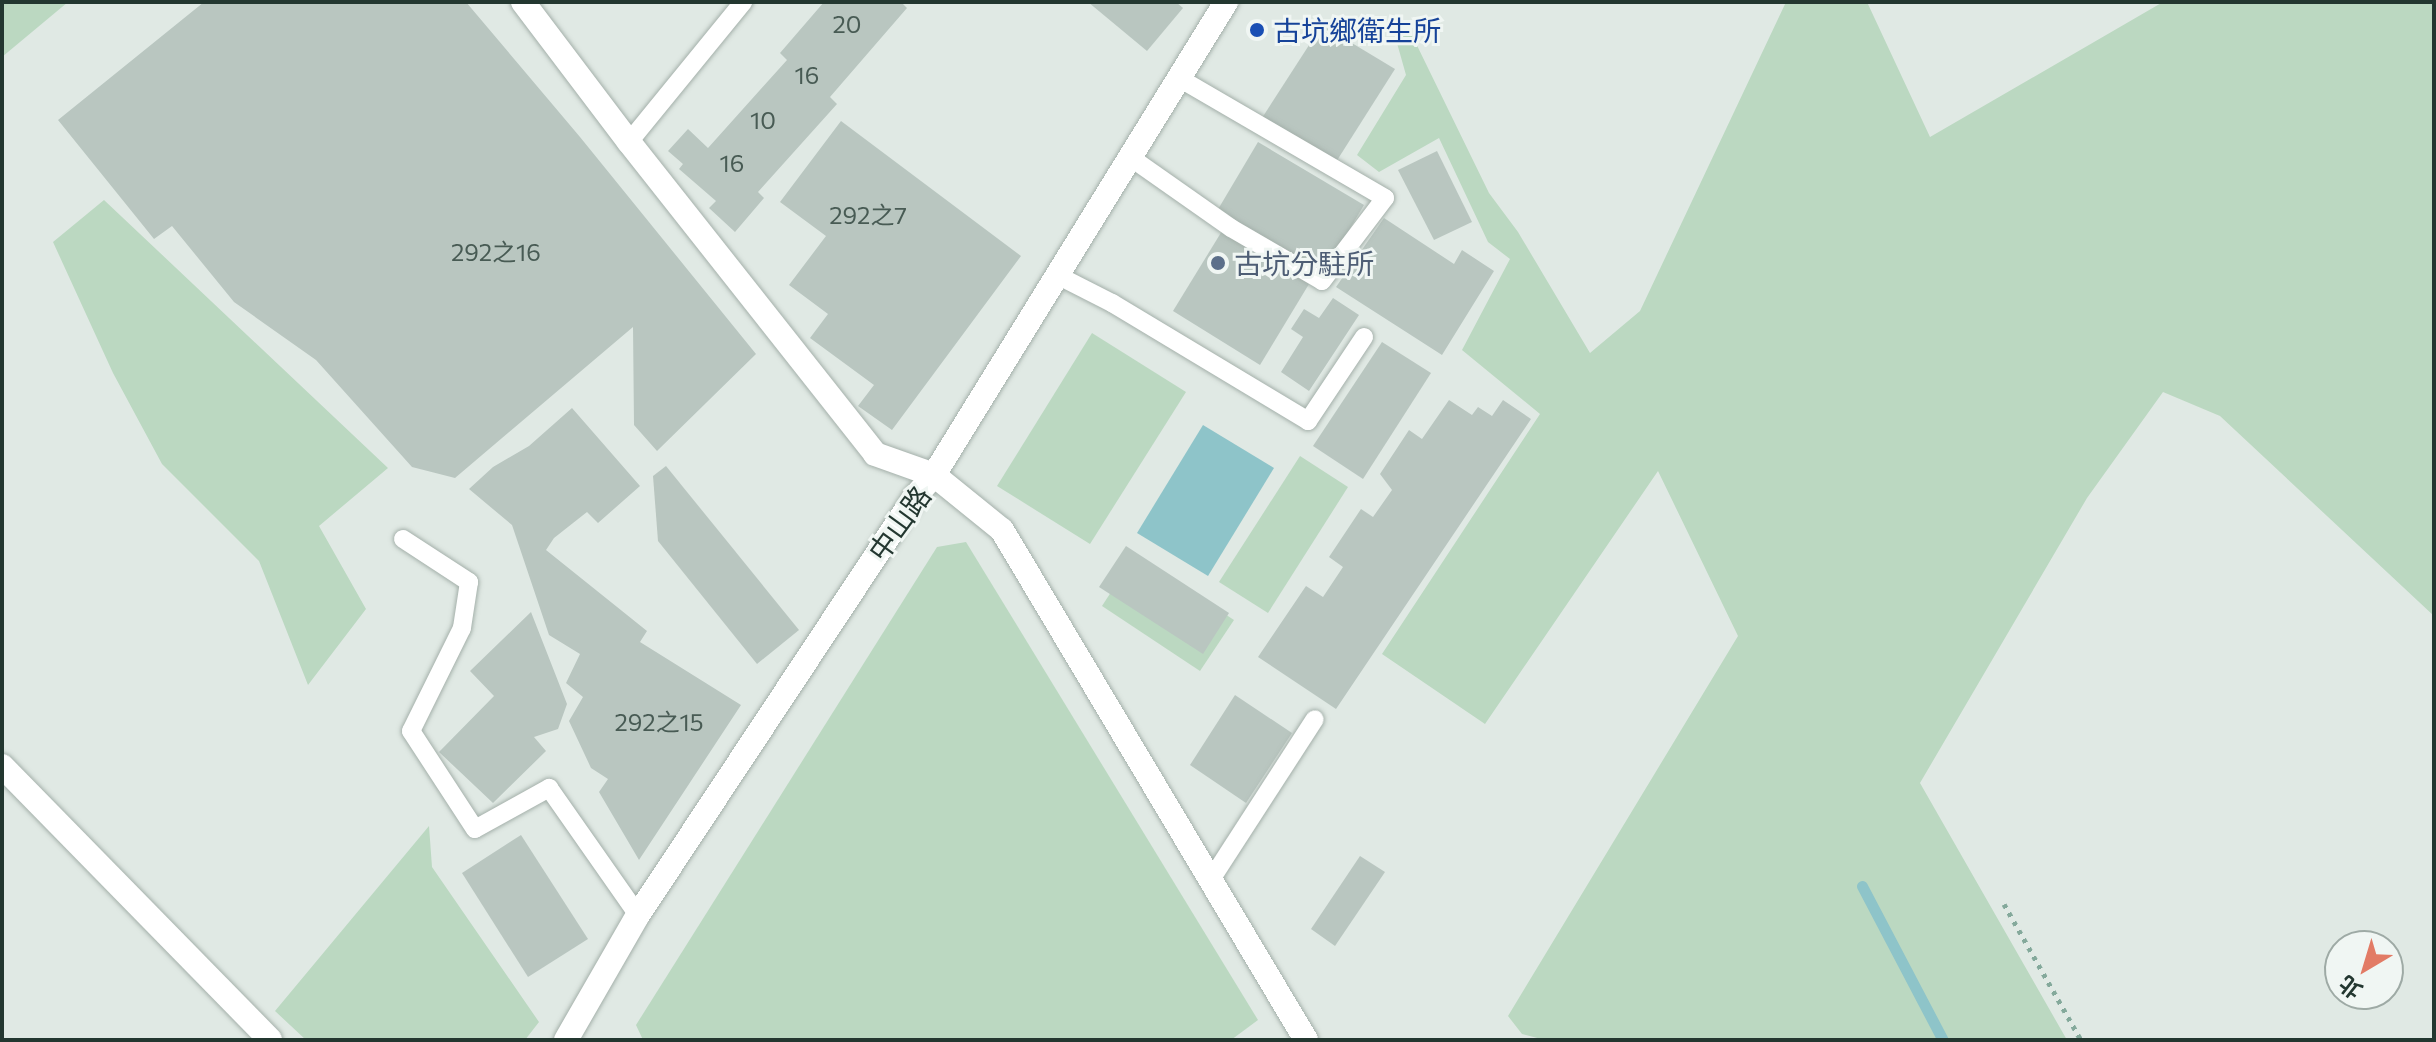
<!DOCTYPE html>
<html>
<head>
<meta charset="utf-8">
<style>
	body { margin:0 }
	#map { position:relative; width:2436px; height:1042px; overflow:hidden; background:#e0e9e4; font-family:Commissioner,"Noto Sans TC",sans-serif }
	div>[style] { position:absolute }
	.green>* { inset:0; background:#bbd8c1 }
	.water>* { inset:0; background:#8ec4c9 }
	.stream>* { height:11px; margin:-5.5px; padding:0 5.5px; transform-origin:5.5px; border-radius:5.5px; background:#8ec4c9 }
	.building>* { inset:0; background:#b9c6c0 }
	.path>* { height:5px; margin-top:-2.5px; transform-origin:0; background:repeating-linear-gradient(90deg,#84a99b 0 4px,transparent 0 10px) }
	.roads { filter:drop-shadow(0 0 2px #a4b0aa) drop-shadow(0 0 2px #a4b0aa) }
	.lane>* { height:18px; margin:-9px; padding:0 9px; transform-origin:9px; border-radius:9px; background:#fff }
	.street>* { height:24px; margin:-12px; padding:0 12px; transform-origin:12px; border-radius:12px; background:#fff }
	.secondary>* { height:24px; margin:-12px; padding:0 12px; transform-origin:12px; border-radius:12px; background:#fff }
	.dots>* { width:22px; height:22px; translate:-50% -50%; box-sizing:border-box; border:4px solid #f0f6f3; border-radius:50% }
	span { translate:-50% -50%; white-space:nowrap; text-align:center; line-height:1.15; -webkit-text-stroke:6px #f0f6f3; paint-order:stroke }
	.number-label { font-size:24px; color:#485b54 }
	.number-label span { -webkit-text-stroke-width:0 }
	.transit-label { font-size:28px; color:#164399 }
	.left { translate:0 -50%; text-align:left }
	.service-label { font-size:28px; color:#4e5e75 }
	.street-label { font-size:28px; color:#233730 }
	.frame { position:absolute; inset:0; border:4px solid #233730; pointer-events:none }
	.north { position:absolute; left:2324px; top:930px; width:80px; height:80px; box-sizing:border-box; background:#f0f6f3; border:2px solid #9eaaa5; border-radius:50%; rotate:218deg; font-size:22px; font-weight:700; line-height:32px; text-align:center; color:#233730 }
	.north::after { content:''; display:block; margin:auto; width:28px; height:36px; background:#e27b65; clip-path:polygon(50% 0,100% 100%,50% 72%,0 100%) }
</style>
</head>
<body>
<div id="map">
	<div class="green">
		<div style="clip-path:polygon(2px 2px,68px 2px,2px 57px)"></div>
		<div style="clip-path:polygon(1786px 2px,1867px 2px,1930px 137px,2163px 2px,2434px 2px,2434px 616px,2220px 416px,2163px 392px,2087px 498px,1920px 783px,2067px 1040px,1545px 1040px,1522px 1034px,1508px 1016px,1738px 636px,1658px 471px,1485px 724px,1382px 654px,1540px 414px,1462px 350px,1510px 259px,1488px 242px,1439px 138px,1379px 172px,1357px 155px,1406px 75px,1393px 29px,1407px 25px,1489px 193px,1518px 232px,1590px 353px,1640px 311px)"></div>
		<div style="clip-path:polygon(104px 200px,388px 468px,319px 526px,366px 609px,308px 685px,259px 561px,162px 464px,113px 373px,53px 242px)"></div>
		<div style="clip-path:polygon(1092px 333px,1186px 392px,1090px 544px,997px 486px)"></div>
		<div style="clip-path:polygon(1300px 456px,1348px 487px,1268px 613px,1219px 582px)"></div>
		<div style="clip-path:polygon(966px 542px,1258px 1020px,1231px 1040px,643px 1040px,636px 1025px,937px 547px)"></div>
		<div style="clip-path:polygon(1135px 555px,1234px 620px,1200px 671px,1102px 606px)"></div>
		<div style="clip-path:polygon(429px 826px,432px 867px,539px 1022px,525px 1040px,306px 1040px,275px 1011px)"></div>
	</div>
	<div class="water">
		<div style="clip-path:polygon(1203px 425px,1274px 468px,1208px 576px,1137px 533px)"></div>
	</div>
	<div class="stream">
		<div style="left:1862px;top:886px;width:174px;rotate:62.3deg"></div>
	</div>
	<div class="building">
		<div style="clip-path:polygon(204px 2px,466px 2px,580px 137px,756px 354px,657px 451px,634px 425px,633px 327px,455px 478px,412px 467px,316px 360px,234px 302px,172px 226px,154px 239px,58px 120px)"></div>
		<div style="clip-path:polygon(824px 2px,901px 2px,907px 8px,830px 97px,837px 104px,758px 192px,764px 198px,735px 232px,709px 208px,716px 201px,679px 169px,683px 164px,668px 151px,688px 129px,708px 148px,787px 60px,780px 53px)"></div>
		<div style="clip-path:polygon(1088px 2px,1176px 2px,1183px 8px,1147px 51px)"></div>
		<div style="clip-path:polygon(1322px 25px,1395px 69px,1336px 162px,1262px 118px)"></div>
		<div style="clip-path:polygon(841px 121px,1021px 256px,892px 430px,858px 406px,874px 385px,810px 338px,828px 314px,789px 285px,826px 236px,780px 202px)"></div>
		<div style="clip-path:polygon(1258px 142px,1364px 205px,1323px 274px,1217px 211px)"></div>
		<div style="clip-path:polygon(1437px 151px,1472px 222px,1434px 240px,1398px 170px)"></div>
		<div style="clip-path:polygon(1384px 218px,1454px 264px,1462px 250px,1494px 271px,1442px 355px,1336px 287px)"></div>
		<div style="clip-path:polygon(1222px 231px,1309px 284px,1260px 365px,1173px 311px)"></div>
		<div style="clip-path:polygon(1333px 298px,1359px 315px,1309px 391px,1281px 372px,1303px 337px,1291px 329px,1304px 309px,1319px 318px)"></div>
		<div style="clip-path:polygon(1382px 342px,1431px 373px,1363px 479px,1313px 446px)"></div>
		<div style="clip-path:polygon(1449px 400px,1472px 415px,1478px 407px,1492px 416px,1503px 400px,1531px 419px,1336px 709px,1258px 657px,1306px 586px,1323px 597px,1343px 567px,1329px 557px,1361px 509px,1373px 517px,1392px 490px,1380px 474px,1409px 430px,1422px 439px)"></div>
		<div style="clip-path:polygon(572px 408px,640px 486px,598px 523px,587px 512px,554px 538px,546px 550px,647px 631px,640px 642px,741px 705px,639px 860px,599px 792px,608px 779px,591px 768px,569px 721px,583px 697px,566px 683px,580px 654px,549px 635px,512px 525px,469px 489px,493px 467px,529px 446px)"></div>
		<div style="clip-path:polygon(666px 466px,799px 630px,757px 664px,658px 541px,653px 476px)"></div>
		<div style="clip-path:polygon(1126px 546px,1229px 613px,1203px 654px,1099px 587px)"></div>
		<div style="clip-path:polygon(531px 612px,567px 704px,558px 729px,534px 737px,546px 751px,493px 803px,439px 752px,494px 696px,470px 671px)"></div>
		<div style="clip-path:polygon(1235px 695px,1292px 733px,1246px 803px,1190px 765px)"></div>
		<div style="clip-path:polygon(521px 835px,588px 939px,528px 977px,462px 873px)"></div>
		<div style="clip-path:polygon(1360px 856px,1385px 872px,1335px 946px,1311px 929px)"></div>
	</div>
	<div class="path">
		<div style="left:2004px;top:904px;width:156px;rotate:60.5deg"></div>
	</div>
	<div class="roads">
		<div class="lane">
			<div style="left:629px;top:142px;width:181px;rotate:-50.8deg"></div>
			<div style="left:1130px;top:157px;width:123px;rotate:35.1deg"></div>
			<div style="left:1231px;top:228px;width:105px;rotate:30.2deg"></div>
			<div style="left:1322px;top:281px;width:104px;rotate:-52.8deg"></div>
			<div style="left:1385px;top:198px;width:238px;rotate:-149.8deg"></div>
			<div style="left:1057px;top:275px;width:62px;rotate:27deg"></div>
			<div style="left:1112px;top:303px;width:229px;rotate:31deg"></div>
			<div style="left:1308px;top:421px;width:101px;rotate:-56.3deg"></div>
			<div style="left:403px;top:539px;width:79px;rotate:33.1deg"></div>
			<div style="left:469px;top:582px;width:47px;rotate:98.7deg"></div>
			<div style="left:462px;top:628px;width:115px;rotate:116.3deg"></div>
			<div style="left:411px;top:731px;width:117px;rotate:56.9deg"></div>
			<div style="left:475px;top:829px;width:85px;rotate:-29deg"></div>
			<div style="left:549px;top:788px;width:155px;rotate:55deg"></div>
			<div style="left:1212px;top:878px;width:189px;rotate:-57.1deg"></div>
		</div>
		<div class="street">
			<div style="left:523px;top:2px;width:176px;rotate:52.9deg"></div>
			<div style="left:629px;top:142px;width:397px;rotate:51.7deg"></div>
			<div style="left:875px;top:454px;width:63px;rotate:19.6deg"></div>
			<div style="left:2px;top:766px;width:383px;rotate:45.6deg"></div>
		</div>
		<div class="secondary">
			<div style="left:934px;top:475px;width:87px;rotate:39deg"></div>
			<div style="left:1002px;top:530px;width:594px;rotate:59.2deg"></div>
			<div style="left:566px;top:1040px;width:144px;rotate:-60.1deg"></div>
			<div style="left:638px;top:915px;width:499px;rotate:-56.5deg"></div>
			<div style="left:913px;top:499px;width:32px;rotate:-49deg"></div>
			<div style="left:934px;top:475px;width:556px;rotate:-58.31deg"></div>
		</div>
	</div>
	<div class="dots">
		<div style="left:1257px;top:30px;background:#1a4fb4"></div>
		<div style="left:1218px;top:263px;background:#5c6f8a"></div>
	</div>
	<div class="number-label">
		<span style="left:847px;top:24px">20</span>
		<span style="left:807px;top:75px">16</span>
		<span style="left:763px;top:120px">10</span>
		<span style="left:732px;top:163px">16</span>
		<span style="left:868px;top:215px">292之7</span>
		<span style="left:496px;top:252px">292之16</span>
		<span style="left:659px;top:722px">292之15</span>
	</div>
	<div class="transit-label">
		<span class="left" style="left:1273px;top:30px">古坑鄉衛生所</span>
	</div>
	<div class="service-label">
		<span class="left" style="left:1234px;top:263px">古坑分駐所</span>
	</div>
	<div class="street-label">
		<span style="left:899px;top:523px;rotate:-54deg">中山路</span>
	</div>
	<div class="frame"></div>
	<div class="north">北</div>
</div>
</body>
</html>
